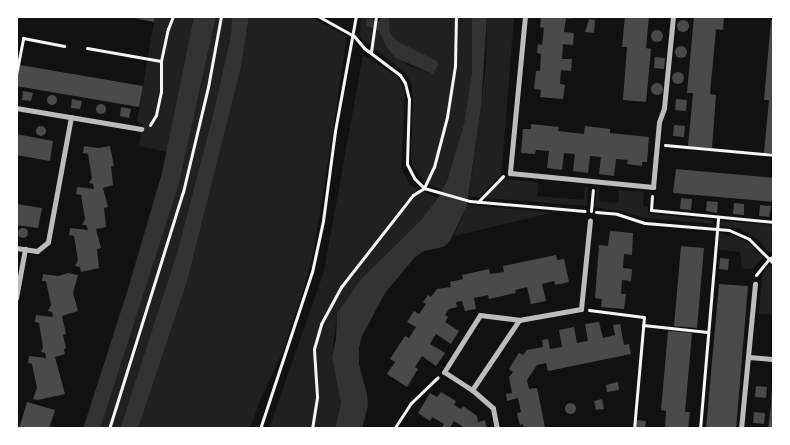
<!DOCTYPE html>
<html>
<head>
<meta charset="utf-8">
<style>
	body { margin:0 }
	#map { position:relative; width:790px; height:445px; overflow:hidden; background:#111; font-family:"Roboto Serif",serif }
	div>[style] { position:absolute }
	.green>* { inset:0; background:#202020 }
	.water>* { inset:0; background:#333 }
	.building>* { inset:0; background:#4a4a4a }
	.round { border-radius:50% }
	.path>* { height:3px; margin:-1.5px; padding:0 1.5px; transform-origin:1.5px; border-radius:1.5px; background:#f5f5f5 }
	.minor>* { height:5px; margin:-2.5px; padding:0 2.5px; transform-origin:2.5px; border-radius:2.5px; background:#bcbcbc }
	span { translate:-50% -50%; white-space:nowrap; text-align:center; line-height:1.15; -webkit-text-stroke:4px #fff; paint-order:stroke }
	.frame { position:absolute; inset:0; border:18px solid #fff; pointer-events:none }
</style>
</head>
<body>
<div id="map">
	<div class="green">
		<div style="clip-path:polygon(155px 16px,194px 16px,167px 152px,139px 146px,143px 124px,137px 122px)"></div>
		<div style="clip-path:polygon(216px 16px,232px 16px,231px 35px,214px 111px,177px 253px,120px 429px,100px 429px,179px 184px)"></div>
		<div style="clip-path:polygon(249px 16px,308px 16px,347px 36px,323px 195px,313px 253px,305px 284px,283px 351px,259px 403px,250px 429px,138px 429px,187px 282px,241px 67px)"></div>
		<div style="clip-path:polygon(361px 16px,367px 16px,366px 26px,378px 30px,381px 38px,407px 65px,433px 74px,437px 61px,397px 41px,390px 33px,389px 16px,472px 16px,472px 72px,464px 124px,454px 163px,442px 190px,425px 183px,412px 165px,411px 153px,413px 97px,411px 83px,406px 74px,396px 65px,363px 40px,360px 35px)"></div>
		<div style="clip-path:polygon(487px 16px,514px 16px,503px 156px,501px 174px,480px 197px,472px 197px,469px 196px,486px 65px)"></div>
		<div style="clip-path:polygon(363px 55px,398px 77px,405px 93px,401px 168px,410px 185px,438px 198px,421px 220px,361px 279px,337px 313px,332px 357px,341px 403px,335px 429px,269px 429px,324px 271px)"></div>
		<div style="clip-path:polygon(503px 179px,538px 182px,537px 196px,584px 200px,585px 187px,588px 187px,587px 206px,484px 198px)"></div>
		<div style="clip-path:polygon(597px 188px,599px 188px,599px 201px,618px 203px,619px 190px,644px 192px,643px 206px,648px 207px,648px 214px,713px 220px,714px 224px,646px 218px,621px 211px,598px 208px,595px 206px)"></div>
		<div style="clip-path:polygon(467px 205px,552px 213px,454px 236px)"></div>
		<div style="clip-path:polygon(721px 221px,774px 225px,774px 251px,769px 252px,757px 239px,741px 229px,719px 225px)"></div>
		<div style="clip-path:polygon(719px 233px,736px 237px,750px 244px,763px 258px,752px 269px,742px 268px,740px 252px,720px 250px,718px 243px)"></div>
		<div style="clip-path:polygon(771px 266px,774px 270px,774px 315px,759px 314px,762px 276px,765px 269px)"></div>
	</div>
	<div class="water">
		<div style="clip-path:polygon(194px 16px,216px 16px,179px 184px,100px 429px,83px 429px,128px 289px,162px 173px)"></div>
		<div style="clip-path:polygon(232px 16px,249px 16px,241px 67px,187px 282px,138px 429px,120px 429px,177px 253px,193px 192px,214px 111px,231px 35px)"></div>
		<div style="clip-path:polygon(367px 16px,373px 16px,373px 20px,380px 21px,381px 16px,389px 16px,390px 33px,397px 41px,437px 61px,438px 65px,433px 74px,396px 58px,386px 46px,378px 30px,366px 26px)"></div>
		<div style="clip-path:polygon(472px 16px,487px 16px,481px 106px,467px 205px,450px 241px,443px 247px,424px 251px,415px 257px,385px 293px,362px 336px,359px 348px,359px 364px,367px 394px,368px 406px,362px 429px,335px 429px,341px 403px,332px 357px,336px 339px,337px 313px,361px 279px,421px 220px,438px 198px,448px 178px,464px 124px,472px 72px)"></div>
	</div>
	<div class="building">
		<div style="clip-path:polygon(124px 16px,155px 16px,154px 22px)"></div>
		<div style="clip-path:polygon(541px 16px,571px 16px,571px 19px,566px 18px,564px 32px,574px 33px,573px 45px,563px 44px,562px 59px,572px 59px,571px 71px,561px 70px,560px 84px,565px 85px,563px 99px,540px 97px,541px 90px,534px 89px,536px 71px,540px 71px,541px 54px,537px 53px,538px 44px,542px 45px,544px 28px,540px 27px)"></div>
		<div style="clip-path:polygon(625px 16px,649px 16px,646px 48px,651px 49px,646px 102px,623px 100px,627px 47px,622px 47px)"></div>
		<div style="clip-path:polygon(694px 16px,724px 16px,723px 30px,716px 29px,710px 94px,716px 95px,712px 148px,688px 146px,693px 93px,687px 93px)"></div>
		<div style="clip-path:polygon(589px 19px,595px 20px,594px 33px,585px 32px)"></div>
		<div style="clip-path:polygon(771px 20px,774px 21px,774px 153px,764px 153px,769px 100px,764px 100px)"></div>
		<div class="round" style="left:677px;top:20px;width:12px;height:12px"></div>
		<div class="round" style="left:651px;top:30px;width:12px;height:12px"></div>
		<div class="round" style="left:675px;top:46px;width:12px;height:12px"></div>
		<div style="clip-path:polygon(655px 57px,665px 58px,664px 69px,654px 68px)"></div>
		<div style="clip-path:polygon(20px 65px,143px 86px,139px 107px,16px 86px)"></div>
		<div class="round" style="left:672px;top:72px;width:12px;height:12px"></div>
		<div class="round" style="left:651px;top:83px;width:12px;height:12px"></div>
		<div style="clip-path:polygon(23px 91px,33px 93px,31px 101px,22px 100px)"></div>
		<div class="round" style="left:47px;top:95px;width:10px;height:10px"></div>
		<div style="clip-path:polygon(72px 99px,82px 101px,80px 109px,71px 108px)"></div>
		<div style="clip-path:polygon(676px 99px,687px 100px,686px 111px,675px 110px)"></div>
		<div class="round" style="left:96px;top:104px;width:10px;height:10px"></div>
		<div style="clip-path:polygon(121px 107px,131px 109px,129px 118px,120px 116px)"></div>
		<div style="clip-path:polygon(531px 124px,559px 127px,558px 131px,584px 134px,585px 126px,610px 129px,610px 133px,649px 137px,647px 162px,642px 162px,642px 166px,627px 164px,628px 160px,616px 159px,614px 176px,607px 175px,599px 174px,601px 157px,590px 156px,588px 173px,573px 171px,575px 154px,564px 153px,562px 170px,547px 168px,549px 151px,536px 150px,535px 154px,521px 153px,523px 129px,531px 129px)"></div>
		<div style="clip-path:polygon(674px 125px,685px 126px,684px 137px,673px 136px)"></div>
		<div class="round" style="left:36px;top:126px;width:10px;height:10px"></div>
		<div style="clip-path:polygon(16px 134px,53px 141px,50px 161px,16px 155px)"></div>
		<div style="clip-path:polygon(84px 146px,99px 148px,110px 146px,114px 166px,111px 166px,113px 185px,103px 188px,108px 207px,104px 208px,106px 227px,96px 229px,101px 248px,97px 249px,99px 268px,81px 272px,80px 267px,75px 266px,78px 260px,74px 236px,69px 235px,70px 228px,88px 230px,86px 225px,82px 225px,85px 219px,81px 195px,76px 194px,77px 187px,94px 189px,93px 184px,89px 183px,92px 178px,88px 154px,83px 153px)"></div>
		<div style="clip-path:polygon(676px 169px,774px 178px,774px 202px,673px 193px)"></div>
		<div style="clip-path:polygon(681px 198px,692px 199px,691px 210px,680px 209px)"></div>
		<div style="clip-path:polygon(707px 201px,718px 202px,717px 213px,706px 211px)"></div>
		<div style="clip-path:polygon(734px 203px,744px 204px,744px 215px,733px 214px)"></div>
		<div style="clip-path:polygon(16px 204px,42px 208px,38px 228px,16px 225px)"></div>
		<div style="clip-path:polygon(760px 205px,771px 206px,769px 217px,759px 216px)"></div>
		<div class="round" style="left:18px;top:228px;width:10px;height:10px"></div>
		<div style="clip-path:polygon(610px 231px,633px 233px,632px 255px,624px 254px,623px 268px,632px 269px,631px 281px,622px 280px,621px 294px,626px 294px,624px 309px,601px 307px,602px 299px,595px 298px,599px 245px,608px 246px)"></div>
		<div style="clip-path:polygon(681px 246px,704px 248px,697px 328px,674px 326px)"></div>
		<div style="clip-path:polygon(556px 255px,557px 260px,564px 259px,569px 282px,555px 285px,554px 281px,542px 284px,546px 301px,531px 304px,527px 287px,515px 290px,516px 293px,489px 299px,488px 295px,474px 298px,476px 309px,471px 310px,465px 311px,462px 301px,456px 302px,457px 307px,449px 309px,445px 315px,448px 317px,445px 322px,459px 331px,451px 344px,436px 334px,430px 344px,445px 353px,436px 366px,422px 356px,415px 367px,418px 369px,407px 387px,387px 374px,395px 362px,390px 359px,405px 336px,409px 338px,416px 327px,407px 322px,414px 311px,419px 314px,426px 304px,423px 302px,428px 295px,431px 297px,437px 289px,451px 287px,450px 282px,463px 279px,462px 275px,489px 269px,490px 274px,504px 272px,503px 266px)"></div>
		<div style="clip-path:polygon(720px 258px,729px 259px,728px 270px,719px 269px)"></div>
		<div style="clip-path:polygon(68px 273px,78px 275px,73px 293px,78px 311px,62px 316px,66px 334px,63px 335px,66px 348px,64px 349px,65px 354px,55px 357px,65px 394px,38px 400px,33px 399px,37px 388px,32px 364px,28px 363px,29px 356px,46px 358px,45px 353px,41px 352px,43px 347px,39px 323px,35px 322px,36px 315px,53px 317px,52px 312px,48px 311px,51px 305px,46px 281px,42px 281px,43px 274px,58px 276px)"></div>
		<div style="clip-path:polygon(719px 284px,748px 286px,736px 429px,706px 429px)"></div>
		<div style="clip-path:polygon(599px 322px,603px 338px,615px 335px,613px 325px,620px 324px,624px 345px,629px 344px,631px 354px,548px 371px,546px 363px,537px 365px,527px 380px,529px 389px,537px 388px,545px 427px,524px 429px,523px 424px,520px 425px,517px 413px,521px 412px,518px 398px,507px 401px,506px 394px,512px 393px,509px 377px,513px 372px,509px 369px,519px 353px,523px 355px,527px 350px,543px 347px,542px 340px,548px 339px,550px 349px,562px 347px,559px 330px,574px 327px,577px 343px,588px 341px,585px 324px)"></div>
		<div style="clip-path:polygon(668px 331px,692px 333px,685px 412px,690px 412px,688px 429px,665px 429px,666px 411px,661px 410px)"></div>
		<div style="clip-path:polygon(618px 382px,619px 390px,607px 392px,606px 385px)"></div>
		<div style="clip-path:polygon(772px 385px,774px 429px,768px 429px,771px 406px)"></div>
		<div style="clip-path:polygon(756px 386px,767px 387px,766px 398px,755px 397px)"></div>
		<div style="clip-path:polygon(441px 392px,456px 401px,454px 405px,461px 409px,463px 406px,477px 416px,478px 422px,485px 420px,487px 429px,462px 429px,462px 426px,454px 421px,449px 429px,441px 429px,444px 424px,432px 417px,430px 421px,418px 413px,430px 393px,437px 397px)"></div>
		<div style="clip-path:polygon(602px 399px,604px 409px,596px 410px,594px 401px)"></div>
		<div style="clip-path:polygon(27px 402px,55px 410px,49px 429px,19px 429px)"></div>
		<div class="round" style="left:564.5px;top:402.5px;width:11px;height:11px"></div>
		<div style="clip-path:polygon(754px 412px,765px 413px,764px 424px,753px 423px)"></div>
		<div style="clip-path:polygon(636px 420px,646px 421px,645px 429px,635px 428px)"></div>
	</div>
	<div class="path">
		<div style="left:318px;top:16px;width:41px;rotate:29.1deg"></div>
		<div style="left:354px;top:36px;width:16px;rotate:50deg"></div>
		<div style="left:364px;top:48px;width:45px;rotate:36.9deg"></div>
		<div style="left:400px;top:75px;width:9px;rotate:58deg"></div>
		<div style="left:405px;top:83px;width:16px;rotate:76deg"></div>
		<div style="left:409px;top:99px;width:65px;rotate:91.8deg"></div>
		<div style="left:407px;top:164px;width:16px;rotate:63deg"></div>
		<div style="left:414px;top:178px;width:14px;rotate:45deg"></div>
		<div style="left:424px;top:188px;width:48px;rotate:15.8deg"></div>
		<div style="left:470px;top:201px;width:115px;rotate:5deg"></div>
		<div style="left:87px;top:48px;width:75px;rotate:10deg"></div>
		<div style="left:371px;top:52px;width:36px;rotate:-82deg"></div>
		<div style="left:16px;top:75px;width:38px;rotate:-79deg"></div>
		<div style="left:23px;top:38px;width:42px;rotate:11deg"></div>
		<div style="left:150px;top:125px;width:12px;rotate:-59deg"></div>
		<div style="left:156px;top:115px;width:24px;rotate:-78deg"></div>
		<div style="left:161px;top:92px;width:31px;rotate:-90deg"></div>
		<div style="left:161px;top:61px;width:33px;rotate:-78deg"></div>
		<div style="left:168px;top:29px;width:14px;rotate:-69deg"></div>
		<div style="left:665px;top:145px;width:109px;rotate:5.2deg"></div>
		<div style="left:652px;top:196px;width:14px;rotate:94deg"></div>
		<div style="left:651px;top:210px;width:124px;rotate:5.6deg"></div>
		<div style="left:478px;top:202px;width:36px;rotate:-46deg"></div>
		<div style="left:591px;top:211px;width:21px;rotate:-85deg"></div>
		<div style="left:596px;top:212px;width:21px;rotate:5deg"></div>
		<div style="left:617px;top:214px;width:29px;rotate:18deg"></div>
		<div style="left:645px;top:223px;width:84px;rotate:4.8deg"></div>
		<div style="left:729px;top:230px;width:22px;rotate:24deg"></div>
		<div style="left:749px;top:239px;width:35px;rotate:45deg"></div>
		<div style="left:756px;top:275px;width:21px;rotate:-51deg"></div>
		<div style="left:769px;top:259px;width:6px;rotate:-31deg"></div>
		<div style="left:589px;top:310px;width:55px;rotate:7.3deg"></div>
		<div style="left:644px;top:317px;width:112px;rotate:95.1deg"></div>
		<div style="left:643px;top:325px;width:65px;rotate:6.1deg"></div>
		<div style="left:109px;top:429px;width:248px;rotate:-72.7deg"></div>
		<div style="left:183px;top:192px;width:108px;rotate:-76.6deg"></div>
		<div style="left:208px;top:87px;width:72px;rotate:-79.6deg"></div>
		<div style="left:260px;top:429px;width:165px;rotate:-71.7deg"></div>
		<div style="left:312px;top:272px;width:52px;rotate:-77.8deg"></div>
		<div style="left:323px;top:221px;width:91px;rotate:-82.4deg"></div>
		<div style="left:335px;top:131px;width:117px;rotate:-79.7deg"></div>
		<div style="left:312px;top:429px;width:33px;rotate:-81deg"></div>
		<div style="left:317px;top:396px;width:47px;rotate:-93.7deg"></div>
		<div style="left:314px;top:349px;width:26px;rotate:-74deg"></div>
		<div style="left:321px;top:324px;width:42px;rotate:-61.6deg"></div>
		<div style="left:341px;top:287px;width:117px;rotate:-52deg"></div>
		<div style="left:413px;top:195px;width:13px;rotate:-32deg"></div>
		<div style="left:424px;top:188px;width:23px;rotate:-65deg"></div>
		<div style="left:434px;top:167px;width:52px;rotate:-75.4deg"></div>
		<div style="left:447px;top:117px;width:52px;rotate:-81.1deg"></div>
		<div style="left:455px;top:66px;width:50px;rotate:-88.9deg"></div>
		<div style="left:394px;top:429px;width:31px;rotate:-57deg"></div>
		<div style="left:411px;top:403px;width:37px;rotate:-44deg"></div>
		<div style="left:700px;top:429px;width:213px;rotate:-85.1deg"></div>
	</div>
	<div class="minor">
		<div style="left:525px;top:16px;width:158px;rotate:95.5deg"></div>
		<div style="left:510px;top:173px;width:144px;rotate:5.6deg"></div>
		<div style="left:653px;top:187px;width:65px;rotate:-84.7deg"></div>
		<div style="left:659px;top:122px;width:15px;rotate:-70deg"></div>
		<div style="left:664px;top:108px;width:92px;rotate:-84.4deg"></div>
		<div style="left:16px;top:108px;width:127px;rotate:9.5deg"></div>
		<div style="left:16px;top:248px;width:21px;rotate:8deg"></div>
		<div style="left:37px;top:251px;width:14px;rotate:-39deg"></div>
		<div style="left:48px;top:242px;width:127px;rotate:-79.6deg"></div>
		<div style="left:16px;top:298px;width:50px;rotate:-79.6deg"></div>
		<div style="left:749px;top:357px;width:25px;rotate:5deg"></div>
		<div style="left:472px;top:390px;width:33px;rotate:-147deg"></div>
		<div style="left:444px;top:372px;width:67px;rotate:-57.7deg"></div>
		<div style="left:480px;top:315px;width:39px;rotate:7deg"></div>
		<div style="left:497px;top:429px;width:21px;rotate:-101deg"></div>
		<div style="left:493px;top:408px;width:28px;rotate:-139deg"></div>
		<div style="left:472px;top:390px;width:84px;rotate:-56.1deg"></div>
		<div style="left:519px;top:320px;width:63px;rotate:-10.1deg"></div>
		<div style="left:581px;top:309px;width:89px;rotate:-84.2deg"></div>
		<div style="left:741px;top:429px;width:146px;rotate:-84.5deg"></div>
	</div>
	<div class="frame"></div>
</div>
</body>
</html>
